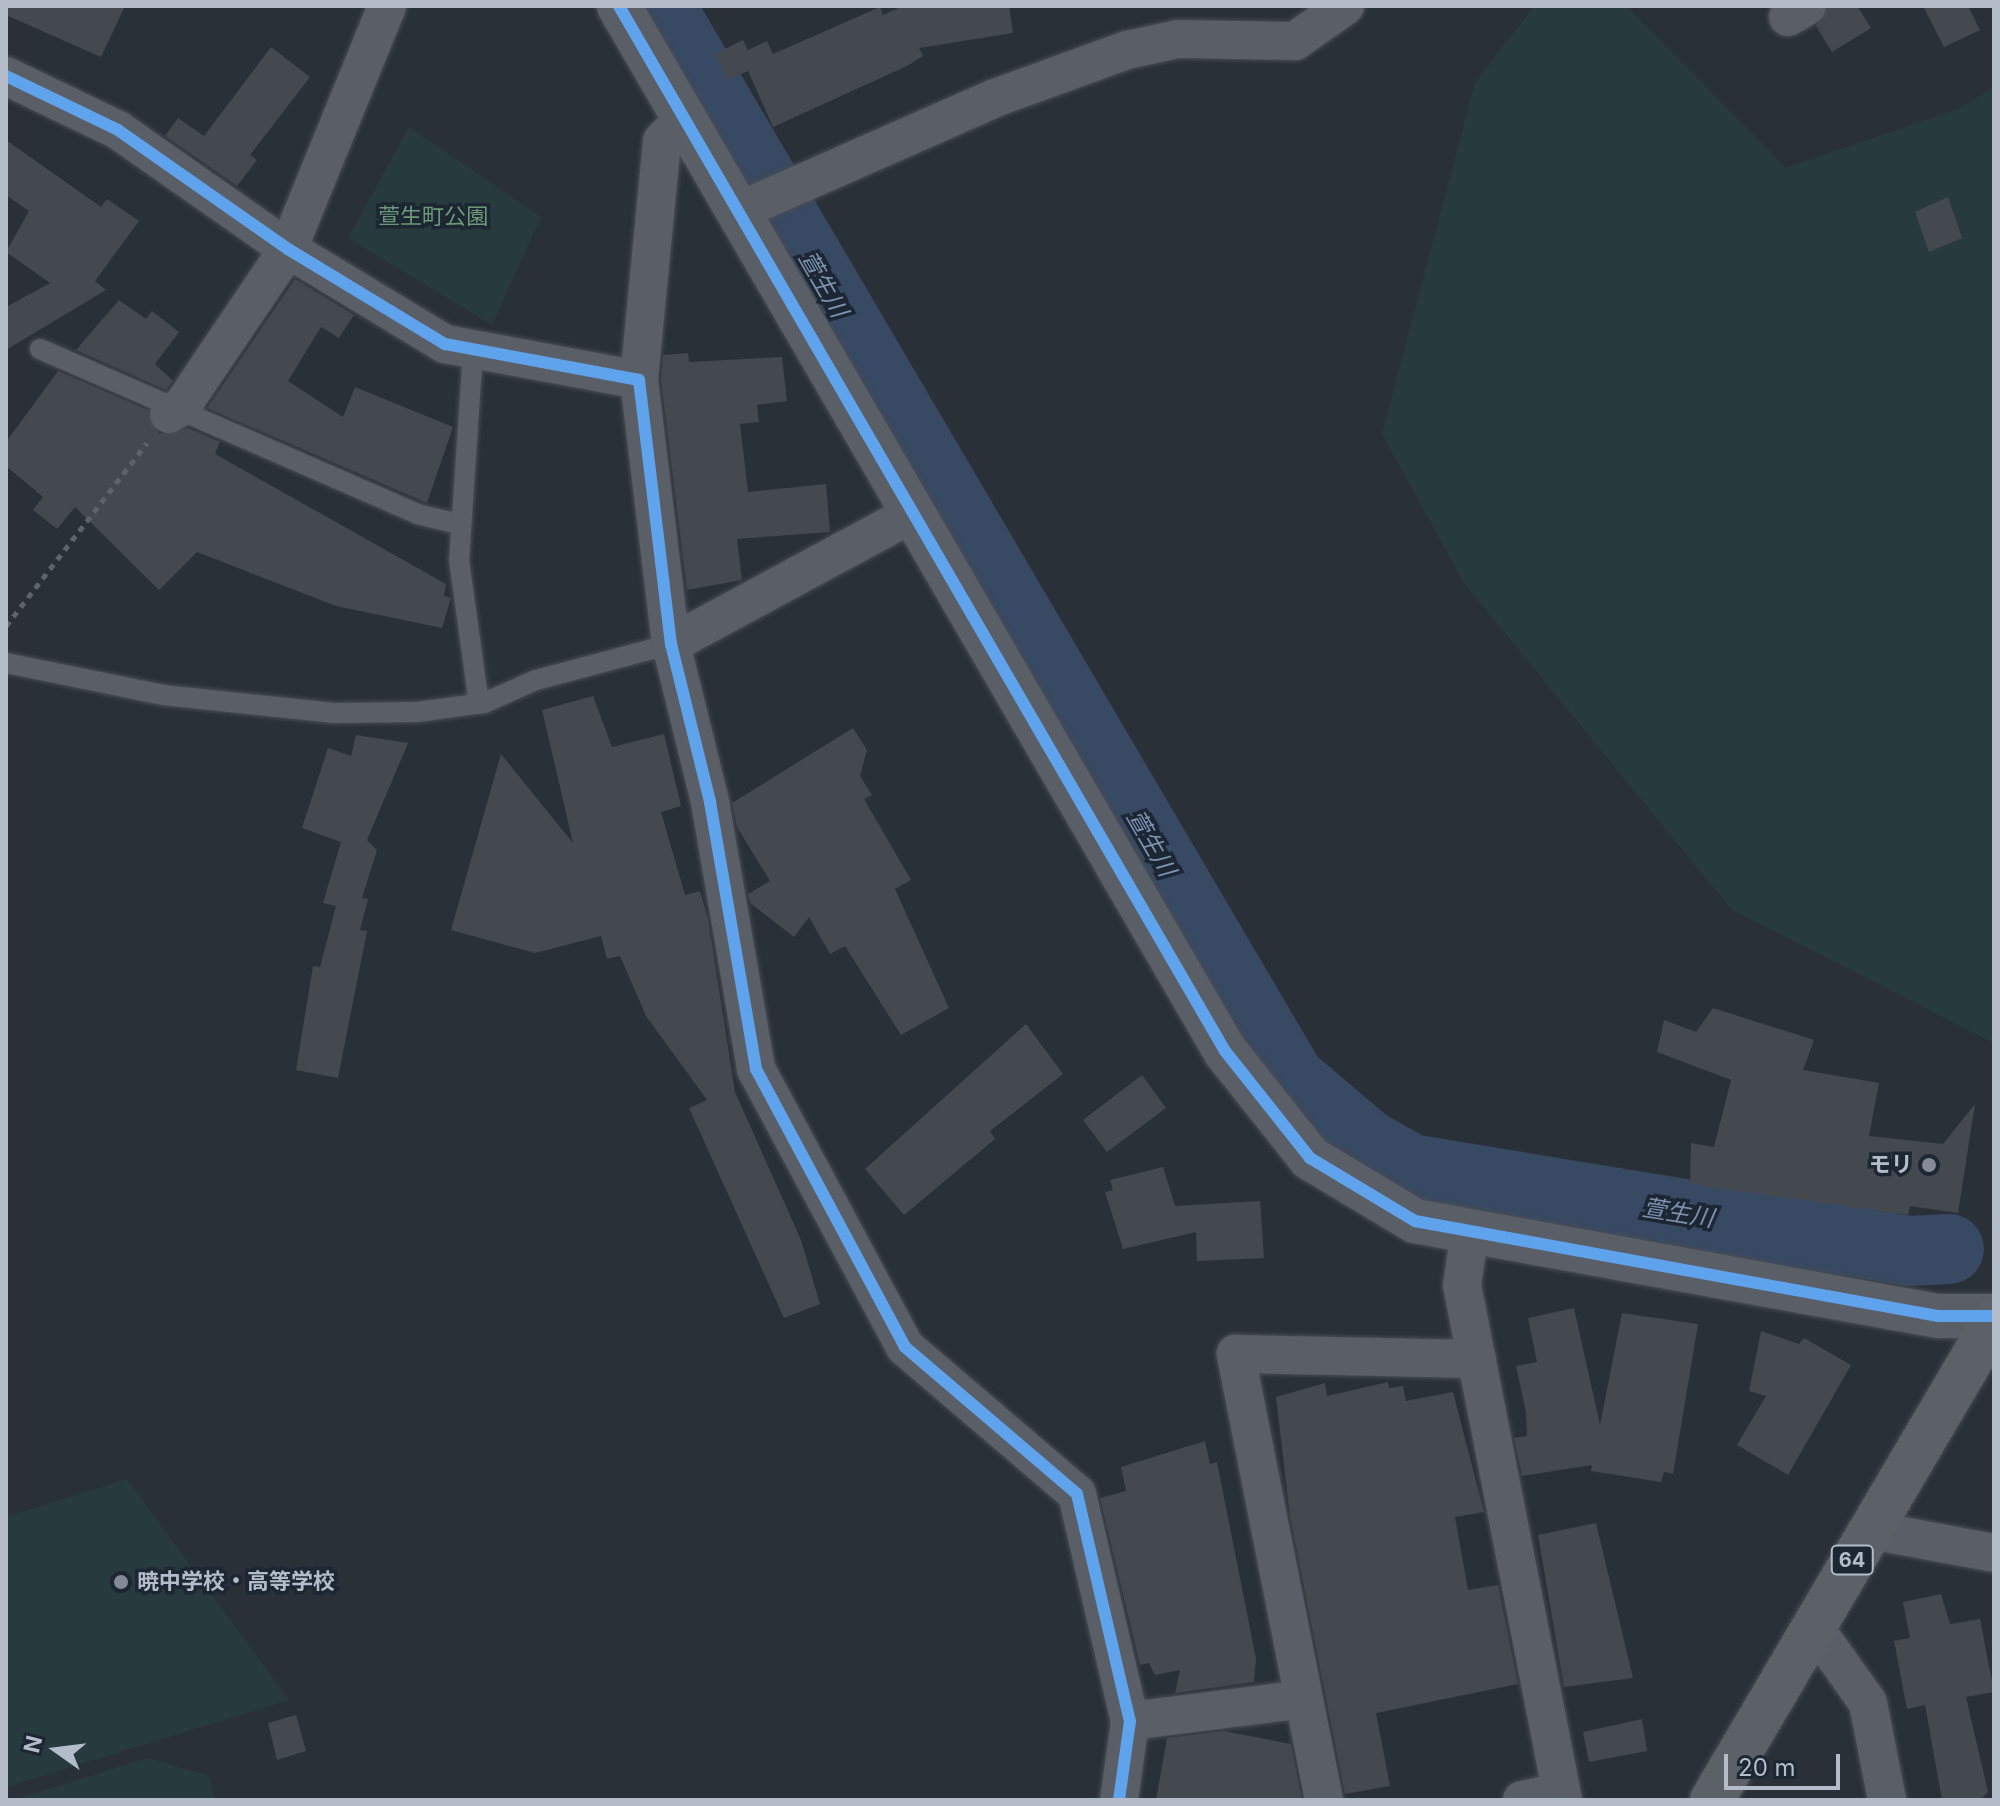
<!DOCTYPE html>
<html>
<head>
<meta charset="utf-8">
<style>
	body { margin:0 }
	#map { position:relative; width:2000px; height:1806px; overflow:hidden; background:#2a3038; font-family:Inter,"Noto Sans JP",sans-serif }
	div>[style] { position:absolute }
	.green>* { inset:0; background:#273a3e }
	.river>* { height:70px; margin:-35px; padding:0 35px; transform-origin:35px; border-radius:35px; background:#384963 }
	.building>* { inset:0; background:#444950 }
	.path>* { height:5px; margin-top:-2.5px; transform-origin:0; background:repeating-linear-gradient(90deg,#5d636a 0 6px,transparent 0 12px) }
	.roads { filter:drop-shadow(0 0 2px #484c53) drop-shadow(0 0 2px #484c53) }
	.service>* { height:20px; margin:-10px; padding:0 10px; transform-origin:10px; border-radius:10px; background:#5a5e66 }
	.minor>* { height:38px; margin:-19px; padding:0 19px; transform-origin:19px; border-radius:19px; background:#5a5e66 }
	.tertiary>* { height:44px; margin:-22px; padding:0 22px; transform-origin:22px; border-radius:22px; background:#5a5e66 }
	.primary>* { height:44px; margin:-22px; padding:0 22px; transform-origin:22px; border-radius:22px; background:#5c6168 }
	.cycleway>* { height:12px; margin:-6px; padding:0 6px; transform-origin:6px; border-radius:6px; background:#60a3ed }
	.dots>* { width:22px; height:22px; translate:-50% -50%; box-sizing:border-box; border:4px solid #1d2633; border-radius:50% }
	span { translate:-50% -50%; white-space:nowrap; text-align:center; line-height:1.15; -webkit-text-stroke:7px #1d2633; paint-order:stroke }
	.shield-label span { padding:2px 6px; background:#1d2633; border:2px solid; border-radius:6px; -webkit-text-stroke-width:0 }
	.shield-label { font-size:20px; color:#b4bcc9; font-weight:700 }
	.park-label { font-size:22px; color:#6b9a76 }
	.poi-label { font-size:22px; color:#b4bcc9; font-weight:700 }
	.right { translate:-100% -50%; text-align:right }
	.left { translate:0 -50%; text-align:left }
	.water-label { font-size:24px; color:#7c92b1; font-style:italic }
	.frame { position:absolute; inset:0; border:8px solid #b4bcc9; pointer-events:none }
	.north { position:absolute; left:16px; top:1710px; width:80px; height:80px; -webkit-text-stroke:6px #1d2633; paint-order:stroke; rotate:284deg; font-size:22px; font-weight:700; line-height:32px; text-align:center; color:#b4bcc9 }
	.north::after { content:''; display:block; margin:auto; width:28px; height:36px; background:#b4bcc9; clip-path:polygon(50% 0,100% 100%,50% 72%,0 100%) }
	.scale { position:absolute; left:1724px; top:1754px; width:116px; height:36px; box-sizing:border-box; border:4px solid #b4bcc9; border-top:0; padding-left:10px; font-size:24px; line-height:28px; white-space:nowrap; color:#b4bcc9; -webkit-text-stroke:6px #1d2633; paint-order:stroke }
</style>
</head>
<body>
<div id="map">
	<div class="green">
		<div style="clip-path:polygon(1534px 6px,1626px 6px,1786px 168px,1958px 109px,1994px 87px,1994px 1043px,1731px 909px,1464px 583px,1382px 434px,1475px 83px)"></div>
		<div style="clip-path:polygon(409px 127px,541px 217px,492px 325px,348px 238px)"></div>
		<div style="clip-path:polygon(127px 1479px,289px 1700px,6px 1787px,6px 1517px)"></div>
		<div style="clip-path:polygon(147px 1758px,208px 1775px,216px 1800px,14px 1800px)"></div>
	</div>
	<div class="river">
		<div style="left:660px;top:6px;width:1244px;rotate:59.58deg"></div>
		<div style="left:1290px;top:1079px;width:100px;rotate:40.5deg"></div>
		<div style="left:1366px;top:1144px;width:51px;rotate:29.1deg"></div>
		<div style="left:1411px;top:1169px;width:505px;rotate:9.35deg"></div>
		<div style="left:1909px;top:1251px;width:40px;rotate:-2.9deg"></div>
	</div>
	<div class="building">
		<div style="clip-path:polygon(6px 6px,125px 6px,101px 57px,6px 15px)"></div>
		<div style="clip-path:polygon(903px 6px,1009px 6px,1013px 33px,919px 48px,923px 56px,907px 66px,773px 127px,748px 71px,728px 80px,715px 54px,743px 40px,748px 50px,767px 41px,773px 54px,880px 7px,883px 15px)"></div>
		<div style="clip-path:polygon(1829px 6px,1857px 6px,1871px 28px,1832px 52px,1816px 26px)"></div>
		<div style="clip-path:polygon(1923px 6px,1968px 6px,1980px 30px,1944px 47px)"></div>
		<div style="clip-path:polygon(271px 47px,310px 77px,250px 155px,257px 160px,237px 186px,165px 136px,178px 118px,204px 136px)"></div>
		<div style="clip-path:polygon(6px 140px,101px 207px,107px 199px,139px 221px,95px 281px,106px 290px,6px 350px,6px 307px,50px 283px,6px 252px,29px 211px,6px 195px)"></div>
		<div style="clip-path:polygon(1948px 197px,1962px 238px,1929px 252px,1915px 212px)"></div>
		<div style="clip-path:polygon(295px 279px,354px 315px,339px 338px,321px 327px,288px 381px,343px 417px,355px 387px,453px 427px,427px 503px,207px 408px)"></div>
		<div style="clip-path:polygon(119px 300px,146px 319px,152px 311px,179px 332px,155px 364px,173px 381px,166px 390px,76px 350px)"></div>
		<div style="clip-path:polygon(688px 353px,689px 362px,782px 357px,787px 401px,757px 405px,759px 422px,740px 424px,748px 492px,826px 484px,830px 532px,737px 539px,742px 580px,687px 590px,661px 380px,663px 355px)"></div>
		<div style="clip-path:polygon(58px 371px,148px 410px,159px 434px,188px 428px,220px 442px,215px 454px,446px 584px,444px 596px,451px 598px,442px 628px,336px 606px,197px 552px,159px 590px,75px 507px,57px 529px,33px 510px,43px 497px,6px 466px,6px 442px)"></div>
		<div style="clip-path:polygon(593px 696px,612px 747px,664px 734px,681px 806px,661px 812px,685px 895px,700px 891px,708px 919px,735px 1092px,801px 1240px,820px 1304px,784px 1318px,689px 1108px,707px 1100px,646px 1016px,620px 956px,607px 959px,601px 936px,535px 953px,451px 930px,501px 754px,573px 843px,542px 710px)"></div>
		<div style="clip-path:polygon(853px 728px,867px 750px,860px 776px,872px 795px,864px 799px,911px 880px,895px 889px,949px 1008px,901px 1035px,845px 946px,830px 954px,809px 917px,794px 937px,750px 903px,748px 894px,770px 881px,737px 827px,732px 803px)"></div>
		<div style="clip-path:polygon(356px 735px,408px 743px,367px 840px,377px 850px,362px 898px,368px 899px,360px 930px,367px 931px,338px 1078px,296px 1070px,313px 966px,320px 967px,336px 906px,323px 903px,341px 842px,302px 828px,328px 748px,351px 756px)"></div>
		<div style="clip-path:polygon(1713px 1008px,1814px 1040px,1803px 1070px,1879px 1083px,1869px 1136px,1943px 1144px,1975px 1104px,1958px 1213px,1910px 1206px,1908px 1215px,1690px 1184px,1691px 1143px,1714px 1147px,1731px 1080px,1657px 1052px,1664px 1020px,1696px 1032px)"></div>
		<div style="clip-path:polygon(1026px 1024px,1063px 1074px,990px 1131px,995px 1139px,904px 1215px,865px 1169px)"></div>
		<div style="clip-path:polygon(1142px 1075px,1166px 1108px,1107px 1152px,1083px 1120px)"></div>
		<div style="clip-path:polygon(1163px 1167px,1175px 1206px,1260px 1201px,1264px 1258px,1197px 1261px,1196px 1232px,1123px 1249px,1105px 1192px,1113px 1190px,1110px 1180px)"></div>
		<div style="clip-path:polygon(1574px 1308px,1600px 1425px,1622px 1313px,1698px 1324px,1673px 1474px,1664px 1472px,1661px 1482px,1591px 1471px,1592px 1465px,1522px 1476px,1514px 1438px,1527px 1436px,1526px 1412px,1516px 1366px,1537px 1362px,1528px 1318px)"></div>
		<div style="clip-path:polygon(1761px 1331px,1799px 1344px,1804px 1338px,1851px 1365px,1788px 1475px,1737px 1445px,1766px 1396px,1749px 1391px)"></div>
		<div style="clip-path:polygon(1388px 1382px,1389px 1388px,1403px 1386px,1406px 1401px,1453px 1392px,1484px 1512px,1455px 1517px,1468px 1590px,1498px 1585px,1518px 1684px,1376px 1713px,1390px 1786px,1345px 1794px,1290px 1516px,1276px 1397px,1325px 1383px,1327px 1396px)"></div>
		<div style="clip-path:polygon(1205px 1441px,1210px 1464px,1217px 1462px,1256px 1659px,1254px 1682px,1175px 1693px,1180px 1670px,1155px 1675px,1149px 1663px,1140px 1665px,1100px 1498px,1126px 1491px,1121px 1467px)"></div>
		<div style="clip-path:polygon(1596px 1523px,1633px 1678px,1564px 1687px,1538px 1535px)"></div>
		<div style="clip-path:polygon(1941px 1594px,1950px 1624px,1980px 1619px,1994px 1692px,1966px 1697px,1988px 1792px,1980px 1800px,1942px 1800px,1925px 1705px,1907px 1709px,1894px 1641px,1910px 1638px,1903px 1602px)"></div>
		<div style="clip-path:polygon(296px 1715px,306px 1751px,277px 1760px,268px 1723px)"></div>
		<div style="clip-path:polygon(1642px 1719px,1647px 1751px,1589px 1762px,1583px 1732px)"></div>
		<div style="clip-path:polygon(1224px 1731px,1291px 1744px,1302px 1800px,1156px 1800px,1167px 1738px)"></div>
	</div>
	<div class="path">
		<div style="left:6px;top:626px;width:231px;rotate:-52.4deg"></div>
	</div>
	<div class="roads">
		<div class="service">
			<div style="left:40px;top:349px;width:412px;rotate:23.6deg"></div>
			<div style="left:417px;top:514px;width:43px;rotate:13.4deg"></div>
			<div style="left:473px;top:351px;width:209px;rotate:93.8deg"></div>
			<div style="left:459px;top:560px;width:145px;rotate:82.1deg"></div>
			<div style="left:6px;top:663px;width:160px;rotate:11.5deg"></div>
			<div style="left:163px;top:695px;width:172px;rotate:6deg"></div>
			<div style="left:334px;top:713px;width:83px;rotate:-0.7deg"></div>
			<div style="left:417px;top:712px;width:68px;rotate:-7.7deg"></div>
			<div style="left:484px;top:703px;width:57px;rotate:-23.9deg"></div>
			<div style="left:536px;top:680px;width:140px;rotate:-14.9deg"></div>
		</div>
		<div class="minor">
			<div style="left:1788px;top:17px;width:22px;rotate:-30deg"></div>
			<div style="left:6px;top:76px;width:124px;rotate:25.7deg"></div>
			<div style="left:118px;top:130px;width:208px;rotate:35deg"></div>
			<div style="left:288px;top:249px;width:184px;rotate:31.2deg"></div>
			<div style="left:445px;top:344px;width:197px;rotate:10.5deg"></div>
			<div style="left:639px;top:380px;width:266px;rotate:83.1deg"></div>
			<div style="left:671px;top:644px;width:163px;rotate:76.1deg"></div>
			<div style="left:710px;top:802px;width:271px;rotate:80.2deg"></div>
			<div style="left:756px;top:1069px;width:315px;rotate:61.8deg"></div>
			<div style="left:905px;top:1347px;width:226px;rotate:40.5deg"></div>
			<div style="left:1077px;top:1494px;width:233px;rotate:76.9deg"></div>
			<div style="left:1130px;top:1721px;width:80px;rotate:97.9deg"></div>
			<div style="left:739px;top:211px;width:280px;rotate:-23.8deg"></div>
			<div style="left:995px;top:98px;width:140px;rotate:-20deg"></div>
			<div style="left:1127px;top:50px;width:52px;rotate:-12.2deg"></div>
			<div style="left:1178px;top:39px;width:117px;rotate:1deg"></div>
			<div style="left:1295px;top:41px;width:61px;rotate:-35deg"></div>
			<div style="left:639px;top:380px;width:240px;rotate:-84.5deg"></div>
			<div style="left:662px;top:141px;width:33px;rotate:-46deg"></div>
			<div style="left:169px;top:414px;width:15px;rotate:-32deg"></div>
			<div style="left:182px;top:406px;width:189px;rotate:-56deg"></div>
			<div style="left:288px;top:249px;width:262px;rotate:-67.8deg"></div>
			<div style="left:671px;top:644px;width:277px;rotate:-28.4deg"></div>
			<div style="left:1470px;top:1231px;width:55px;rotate:98.4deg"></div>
			<div style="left:1462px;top:1285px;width:525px;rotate:78.9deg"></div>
			<div style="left:1870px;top:1530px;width:126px;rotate:10.5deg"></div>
			<div style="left:1814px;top:1627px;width:93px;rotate:54.6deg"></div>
			<div style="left:1868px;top:1703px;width:99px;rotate:78.9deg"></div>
			<div style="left:1130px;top:1721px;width:174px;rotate:-7.2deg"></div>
			<div style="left:1324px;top:1800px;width:455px;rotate:-101.2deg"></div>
			<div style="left:1236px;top:1354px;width:241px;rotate:1.2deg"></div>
			<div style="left:1522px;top:1800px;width:40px;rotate:-12deg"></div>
		</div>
		<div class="tertiary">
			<div style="left:619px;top:6px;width:1208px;rotate:59.89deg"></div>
			<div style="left:1225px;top:1051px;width:137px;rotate:51.5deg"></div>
			<div style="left:1310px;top:1158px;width:122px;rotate:31deg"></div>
			<div style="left:1415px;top:1221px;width:532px;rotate:10.3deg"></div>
			<div style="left:1938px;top:1316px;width:56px"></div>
		</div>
		<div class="primary">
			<div style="left:1712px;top:1800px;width:556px;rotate:-59.51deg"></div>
		</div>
	</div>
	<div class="cycleway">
		<div style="left:619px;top:6px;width:1208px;rotate:59.89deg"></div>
		<div style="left:1225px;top:1051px;width:137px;rotate:51.5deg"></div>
		<div style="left:1310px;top:1158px;width:122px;rotate:31deg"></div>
		<div style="left:1415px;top:1221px;width:532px;rotate:10.3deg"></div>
		<div style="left:1938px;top:1316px;width:56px"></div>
		<div style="left:6px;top:76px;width:124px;rotate:25.7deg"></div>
		<div style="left:118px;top:130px;width:208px;rotate:35deg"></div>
		<div style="left:288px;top:249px;width:184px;rotate:31.2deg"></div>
		<div style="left:445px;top:344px;width:197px;rotate:10.5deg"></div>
		<div style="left:639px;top:380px;width:266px;rotate:83.1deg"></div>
		<div style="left:671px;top:644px;width:163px;rotate:76.1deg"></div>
		<div style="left:710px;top:802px;width:271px;rotate:80.2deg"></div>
		<div style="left:756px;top:1069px;width:315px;rotate:61.8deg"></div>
		<div style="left:905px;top:1347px;width:226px;rotate:40.5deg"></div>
		<div style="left:1077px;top:1494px;width:233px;rotate:76.9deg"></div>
		<div style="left:1130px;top:1721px;width:80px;rotate:97.9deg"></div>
	</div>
	<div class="dots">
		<div style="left:1929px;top:1165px;background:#848b96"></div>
		<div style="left:121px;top:1582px;background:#848b96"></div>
	</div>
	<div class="shield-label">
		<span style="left:1852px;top:1560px">64</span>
	</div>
	<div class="park-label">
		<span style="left:433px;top:217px">萱生町公園</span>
	</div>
	<div class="poi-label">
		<span class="right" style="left:1913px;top:1165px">モリ</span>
		<span class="left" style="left:137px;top:1582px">暁中学校・高等学校</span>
	</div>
	<div class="water-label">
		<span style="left:823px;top:284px;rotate:60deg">萱生川</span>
		<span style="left:1151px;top:843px;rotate:60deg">萱生川</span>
		<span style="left:1678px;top:1213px;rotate:9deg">萱生川</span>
	</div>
	<div class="frame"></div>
	<div class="north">N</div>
	<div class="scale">20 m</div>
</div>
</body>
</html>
